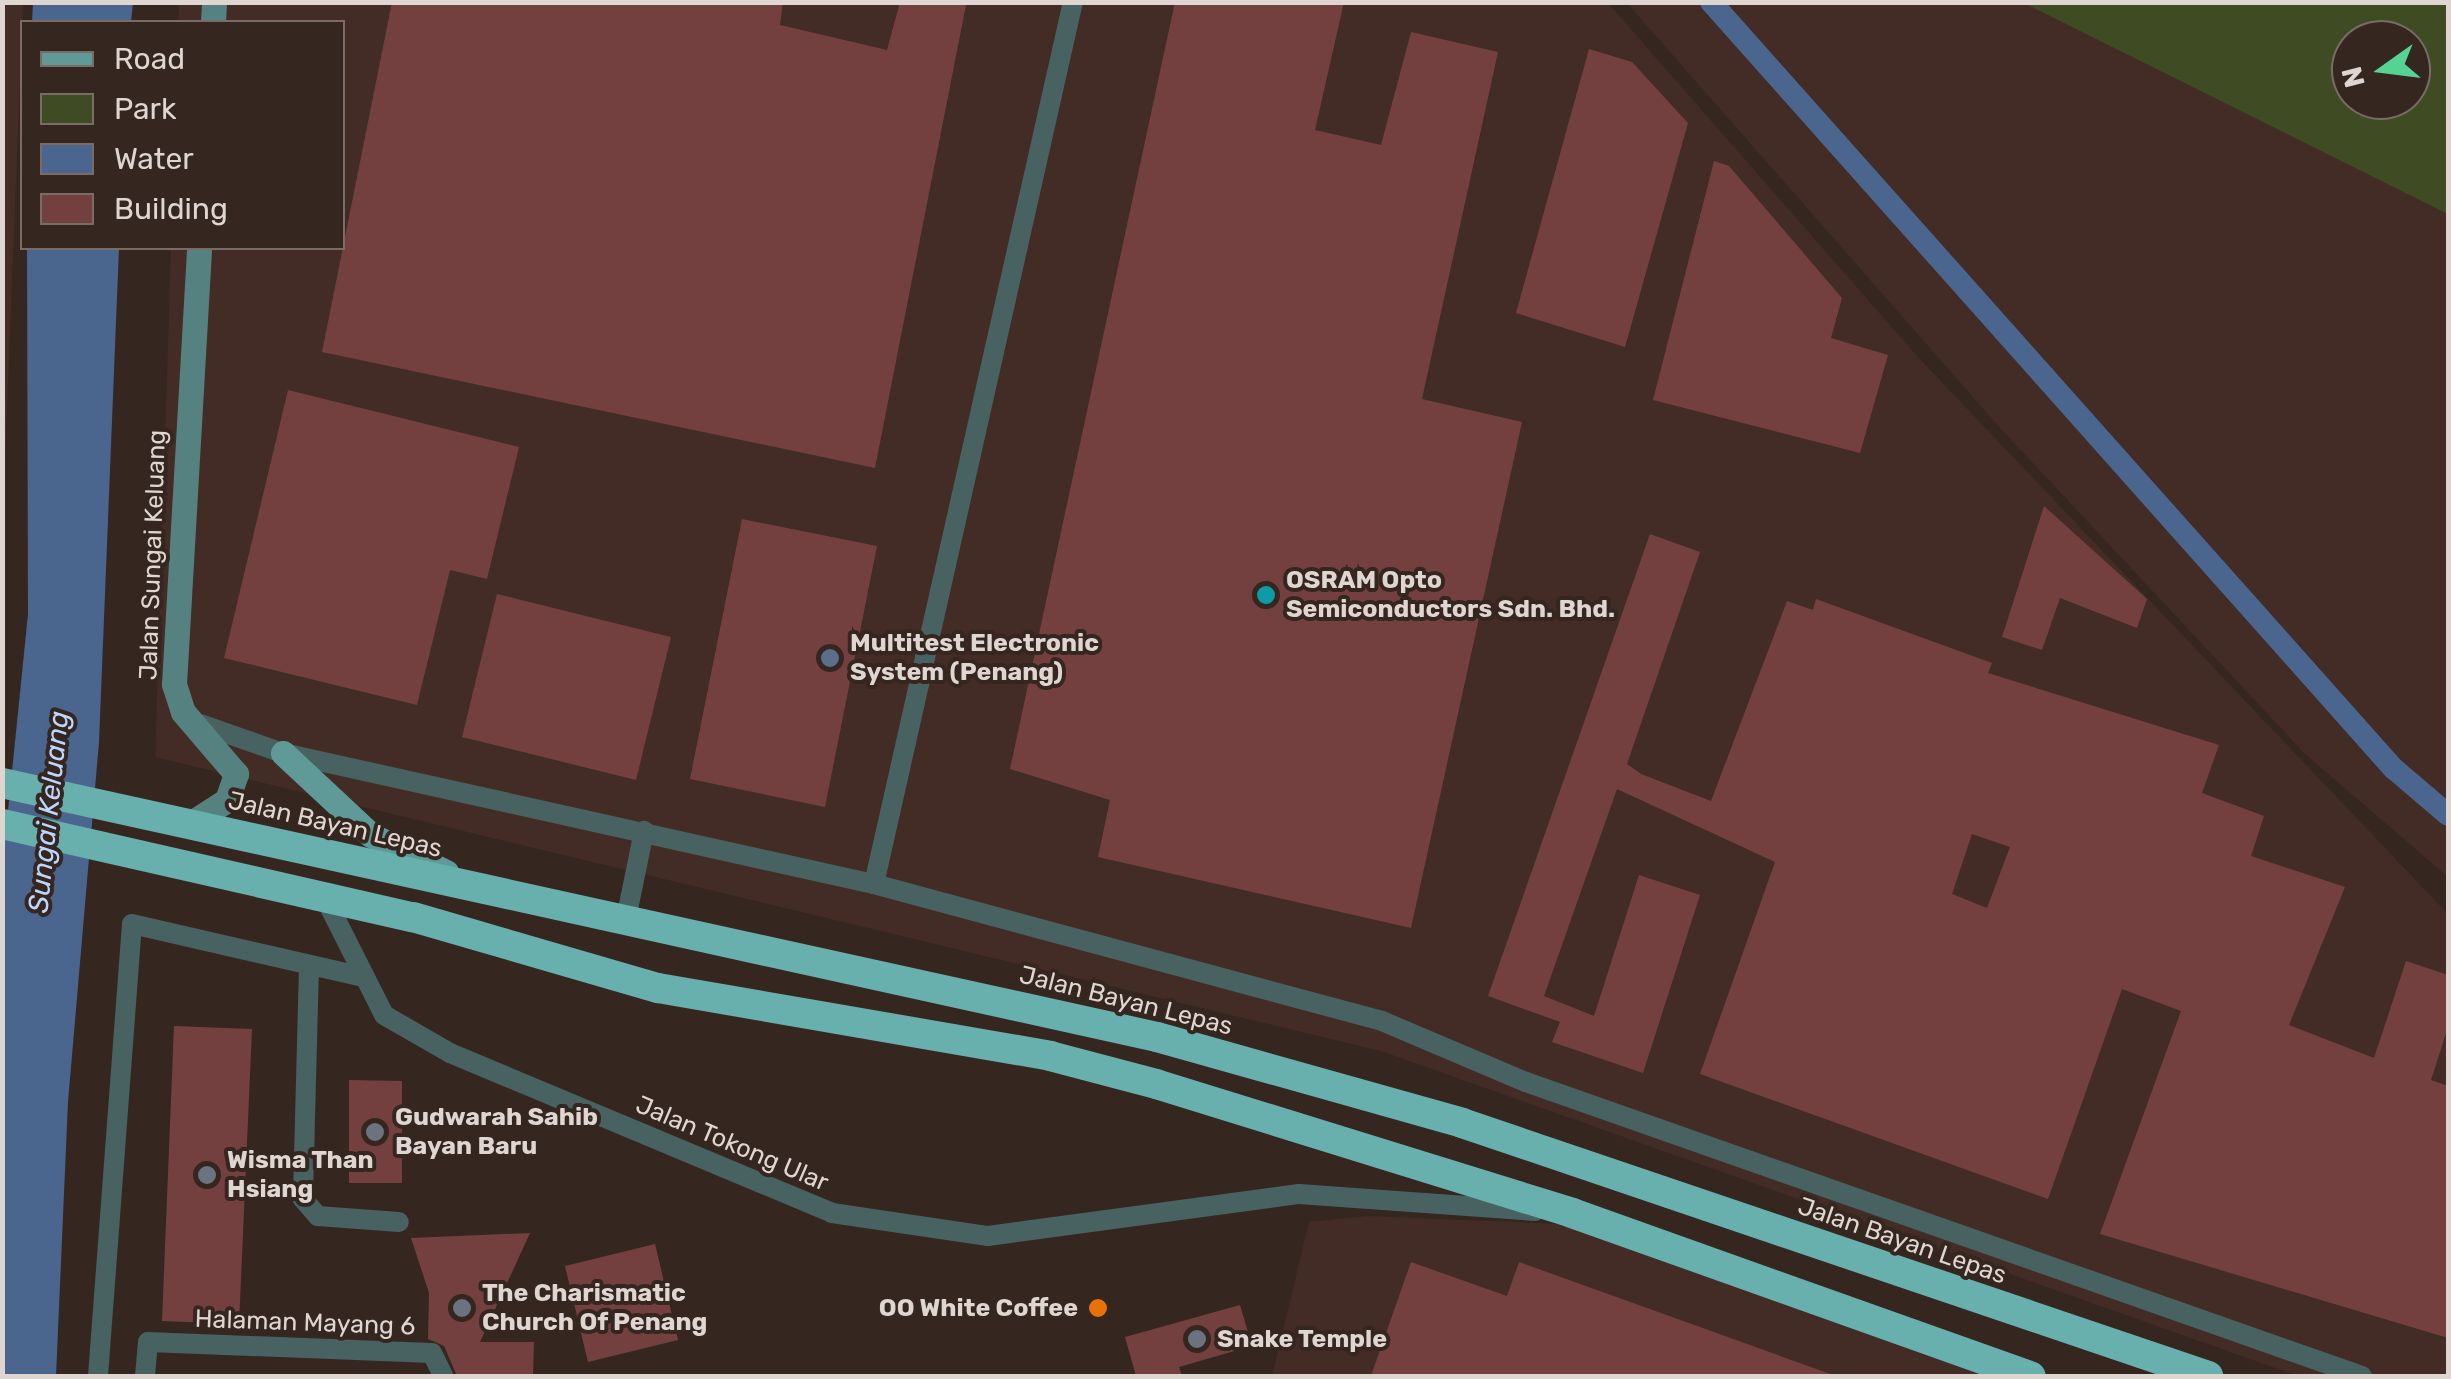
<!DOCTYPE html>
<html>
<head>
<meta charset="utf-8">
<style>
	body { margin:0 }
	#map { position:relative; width:2451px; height:1379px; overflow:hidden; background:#352620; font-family:Rubik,sans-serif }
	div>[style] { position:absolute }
	.built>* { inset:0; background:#422c25 }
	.green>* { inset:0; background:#3f4b23 }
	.water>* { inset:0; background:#4a668e }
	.canal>* { height:22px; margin:-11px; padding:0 11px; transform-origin:11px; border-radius:11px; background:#4a668e }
	.building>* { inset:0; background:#74403f }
	.street>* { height:20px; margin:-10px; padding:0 10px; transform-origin:10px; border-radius:10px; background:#476261 }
	.secondary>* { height:25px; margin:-12.5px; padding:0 12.5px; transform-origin:12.5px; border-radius:12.5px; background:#558280 }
	.primary>* { height:25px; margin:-12.5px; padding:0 12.5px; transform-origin:12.5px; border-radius:12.5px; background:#5f9a98 }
	.highway>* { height:30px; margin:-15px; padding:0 15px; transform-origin:15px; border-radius:15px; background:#68b0ae }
	.dots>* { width:28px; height:28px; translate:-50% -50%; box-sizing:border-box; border:5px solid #352620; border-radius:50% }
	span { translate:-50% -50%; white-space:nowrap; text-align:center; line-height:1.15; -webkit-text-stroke:8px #352620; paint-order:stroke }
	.street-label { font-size:25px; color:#dfd5d1 }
	.poi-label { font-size:25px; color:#dfd5d1; font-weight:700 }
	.left { translate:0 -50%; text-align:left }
	.right { translate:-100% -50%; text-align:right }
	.water-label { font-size:28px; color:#bcd6fd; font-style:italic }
	.frame { position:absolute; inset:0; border:5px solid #dfd5d1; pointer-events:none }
	.legend { position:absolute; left:20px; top:20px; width:325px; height:230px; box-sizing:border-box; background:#352620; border:2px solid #796c67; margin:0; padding:12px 18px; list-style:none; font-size:30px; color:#dfd5d1 }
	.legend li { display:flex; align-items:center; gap:20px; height:50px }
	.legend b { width:50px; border:2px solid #796c67 }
	.north { position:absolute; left:2331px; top:20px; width:100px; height:100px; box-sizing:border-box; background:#352620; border:2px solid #796c67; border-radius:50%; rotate:256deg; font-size:28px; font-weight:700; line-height:40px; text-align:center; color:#dfd5d1 }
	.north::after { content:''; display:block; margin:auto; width:35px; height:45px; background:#54d395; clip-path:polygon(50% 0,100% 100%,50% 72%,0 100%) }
</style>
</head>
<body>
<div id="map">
	<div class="built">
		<div style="clip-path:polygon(23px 3px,3px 513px,2px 3px)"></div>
		<div style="clip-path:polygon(179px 3px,1608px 3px,1918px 357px,2448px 914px,2448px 1376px,2298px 1376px,1381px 1051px,155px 757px,171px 248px,342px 248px,342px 22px,179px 22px)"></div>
		<div style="clip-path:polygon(evenodd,1627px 3px,2448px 3px,2448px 877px,2305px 754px,2001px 429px,1627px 3px,2351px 40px,2411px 40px,2411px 100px,2351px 100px,2351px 40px)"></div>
		<div style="clip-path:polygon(1367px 1216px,1587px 1225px,1998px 1376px,1272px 1376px,1309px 1222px)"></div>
	</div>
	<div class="green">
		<div style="clip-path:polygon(evenodd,2024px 3px,2448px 3px,2448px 214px,2024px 3px,2351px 40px,2411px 40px,2411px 100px,2351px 100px,2351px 40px)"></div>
	</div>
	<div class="water">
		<div style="clip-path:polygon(33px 3px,133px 3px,131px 22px,32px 22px)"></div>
		<div style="clip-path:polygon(27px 248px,119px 248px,99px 742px,68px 1102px,56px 1376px,3px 1376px,2px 870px,28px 614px)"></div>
	</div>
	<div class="canal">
		<div style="left:1711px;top:2px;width:1026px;rotate:48.32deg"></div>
		<div style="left:2393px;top:768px;width:72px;rotate:40.5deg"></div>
	</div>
	<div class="building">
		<div style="clip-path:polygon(392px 2px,783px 2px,780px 25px,887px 50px,900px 2px,966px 5px,875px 468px,322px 352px)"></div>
		<div style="clip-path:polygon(1175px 2px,1344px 2px,1315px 130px,1381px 145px,1411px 32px,1498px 52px,1422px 399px,1522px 422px,1411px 928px,1098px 857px,1110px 800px,1010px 769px)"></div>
		<div style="clip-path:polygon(1589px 49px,1632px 62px,1688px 123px,1625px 347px,1516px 313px)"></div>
		<div style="clip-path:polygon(1714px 161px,1729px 166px,1842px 298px,1831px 338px,1888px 355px,1860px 453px,1653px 400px)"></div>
		<div style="clip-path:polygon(288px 390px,519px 447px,487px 579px,450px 570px,417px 705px,224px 658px)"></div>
		<div style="clip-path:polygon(2044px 506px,2147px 599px,2137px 628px,2060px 598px,2042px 650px,2002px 637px)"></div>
		<div style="clip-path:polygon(742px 519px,877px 546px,825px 807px,690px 779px)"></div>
		<div style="clip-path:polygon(evenodd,1650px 534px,1700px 552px,1627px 764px,1641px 774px,1711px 801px,1787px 601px,1813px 610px,1816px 599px,1992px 663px,1988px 673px,2219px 745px,2202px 793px,2264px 816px,2251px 856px,2345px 887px,2289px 1025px,2374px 1058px,2406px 961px,2448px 975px,2448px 1027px,2431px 1080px,2448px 1086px,2448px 1338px,2100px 1234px,2181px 1011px,2122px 989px,2048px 1199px,1700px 1074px,1775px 862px,1617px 789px,1544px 996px,1594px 1016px,1639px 875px,1700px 895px,1643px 1073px,1552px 1042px,1560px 1022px,1488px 996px,1650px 534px,1972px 834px,2010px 847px,1987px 908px,1952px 894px,1972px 834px)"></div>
		<div style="clip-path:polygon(497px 594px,671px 637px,636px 780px,462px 737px)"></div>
		<div style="clip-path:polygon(174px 1026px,252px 1029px,239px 1324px,162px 1321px)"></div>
		<div style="clip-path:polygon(349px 1080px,402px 1081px,402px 1183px,349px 1183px)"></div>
		<div style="clip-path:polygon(530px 1233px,480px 1342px,534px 1342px,533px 1376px,457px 1376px,444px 1346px,428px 1339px,429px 1293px,411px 1238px)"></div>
		<div style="clip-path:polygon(655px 1244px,678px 1340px,588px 1362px,565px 1266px)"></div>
		<div style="clip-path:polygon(1411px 1262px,1507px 1296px,1519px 1262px,1836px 1376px,1371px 1376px)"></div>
		<div style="clip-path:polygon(1240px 1305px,1252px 1346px,1179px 1367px,1182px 1376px,1136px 1376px,1125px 1337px)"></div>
	</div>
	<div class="street">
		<div style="left:200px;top:724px;width:88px;rotate:19.3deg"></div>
		<div style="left:283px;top:753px;width:605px;rotate:12.5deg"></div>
		<div style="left:874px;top:884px;width:526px;rotate:15.09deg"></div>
		<div style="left:1382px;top:1021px;width:156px;rotate:23deg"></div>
		<div style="left:1526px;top:1082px;width:886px;rotate:19.38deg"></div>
		<div style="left:874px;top:884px;width:904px;rotate:-77.29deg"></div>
		<div style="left:324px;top:896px;width:133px;rotate:63.2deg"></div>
		<div style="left:384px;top:1015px;width:76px;rotate:29.9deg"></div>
		<div style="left:450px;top:1053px;width:414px;rotate:22.7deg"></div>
		<div style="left:832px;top:1213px;width:158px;rotate:8.4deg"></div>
		<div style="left:988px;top:1236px;width:314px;rotate:-7.7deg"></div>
		<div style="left:1299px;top:1194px;width:237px;rotate:4.1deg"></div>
		<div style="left:626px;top:919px;width:90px;rotate:-78.4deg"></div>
		<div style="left:309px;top:966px;width:233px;rotate:91.5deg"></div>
		<div style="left:303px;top:1199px;width:23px;rotate:49deg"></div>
		<div style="left:318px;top:1216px;width:81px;rotate:4.2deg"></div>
		<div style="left:98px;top:1376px;width:453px;rotate:-85.7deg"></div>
		<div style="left:132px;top:924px;width:233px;rotate:12.9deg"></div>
		<div style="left:145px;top:1376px;width:34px;rotate:-85deg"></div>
		<div style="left:148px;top:1342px;width:284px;rotate:2.2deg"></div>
		<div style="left:432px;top:1353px;width:25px;rotate:64deg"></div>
	</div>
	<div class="secondary">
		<div style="left:213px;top:22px;width:20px;rotate:-87deg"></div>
		<div style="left:193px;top:822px;width:40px;rotate:-32.9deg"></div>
		<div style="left:227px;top:800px;width:28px;rotate:-71deg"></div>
		<div style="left:236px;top:774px;width:82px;rotate:-130.5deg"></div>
		<div style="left:183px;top:712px;width:29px;rotate:-108deg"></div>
		<div style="left:174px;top:684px;width:437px;rotate:-86.7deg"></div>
	</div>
	<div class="primary">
		<div style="left:283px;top:753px;width:120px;rotate:43deg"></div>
		<div style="left:371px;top:835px;width:84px;rotate:26.3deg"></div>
	</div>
	<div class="highway">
		<div style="left:2px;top:783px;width:1183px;rotate:12.4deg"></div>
		<div style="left:1157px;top:1037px;width:317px;rotate:15.7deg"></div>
		<div style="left:1462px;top:1123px;width:788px;rotate:18.73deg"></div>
		<div style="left:2px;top:824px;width:421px;rotate:12.8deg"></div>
		<div style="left:413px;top:917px;width:255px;rotate:16.2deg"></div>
		<div style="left:658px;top:988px;width:398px;rotate:9.8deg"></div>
		<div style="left:1050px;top:1056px;width:110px;rotate:14.8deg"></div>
		<div style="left:1156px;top:1084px;width:436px;rotate:17.2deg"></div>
		<div style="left:1572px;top:1213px;width:487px;rotate:19.6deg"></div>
	</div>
	<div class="dots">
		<div style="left:1266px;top:595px;background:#0f9aa8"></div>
		<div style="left:830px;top:658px;background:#5c6f8a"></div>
		<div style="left:375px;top:1132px;background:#6b7280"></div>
		<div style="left:207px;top:1175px;background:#6b7280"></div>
		<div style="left:462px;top:1308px;background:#6b7280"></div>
		<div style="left:1098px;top:1308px;background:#e8710a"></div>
		<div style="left:1197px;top:1339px;background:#6b7280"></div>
	</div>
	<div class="street-label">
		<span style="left:153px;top:555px;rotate:-88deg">Jalan Sungai Keluang</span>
		<span style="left:335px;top:825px;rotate:13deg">Jalan Bayan Lepas</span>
		<span style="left:1126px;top:1001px;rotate:14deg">Jalan Bayan Lepas</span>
		<span style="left:732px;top:1144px;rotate:23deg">Jalan Tokong Ular</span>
		<span style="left:1902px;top:1241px;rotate:19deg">Jalan Bayan Lepas</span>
		<span style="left:305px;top:1323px;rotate:2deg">Halaman Mayang 6</span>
	</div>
	<div class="poi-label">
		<span class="left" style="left:1286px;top:595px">OSRAM Opto<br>Semiconductors Sdn. Bhd.</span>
		<span class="left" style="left:850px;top:658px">Multitest Electronic<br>System (Penang)</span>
		<span class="left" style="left:395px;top:1132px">Gudwarah Sahib<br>Bayan Baru</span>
		<span class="left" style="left:227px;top:1175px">Wisma Than<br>Hsiang</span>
		<span class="left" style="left:482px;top:1308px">The Charismatic<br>Church Of Penang</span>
		<span class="right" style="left:1078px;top:1308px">OO White Coffee</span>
		<span class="left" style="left:1217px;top:1339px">Snake Temple</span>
	</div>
	<div class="water-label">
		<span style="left:49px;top:812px;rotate:-84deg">Sungai Keluang</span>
	</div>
	<div class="frame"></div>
	<ul class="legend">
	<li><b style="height:12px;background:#5f9a98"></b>Road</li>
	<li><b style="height:28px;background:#3f4b23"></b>Park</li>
	<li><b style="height:28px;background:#4a668e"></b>Water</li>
	<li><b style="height:28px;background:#74403f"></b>Building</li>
	</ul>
	<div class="north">N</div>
</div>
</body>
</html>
